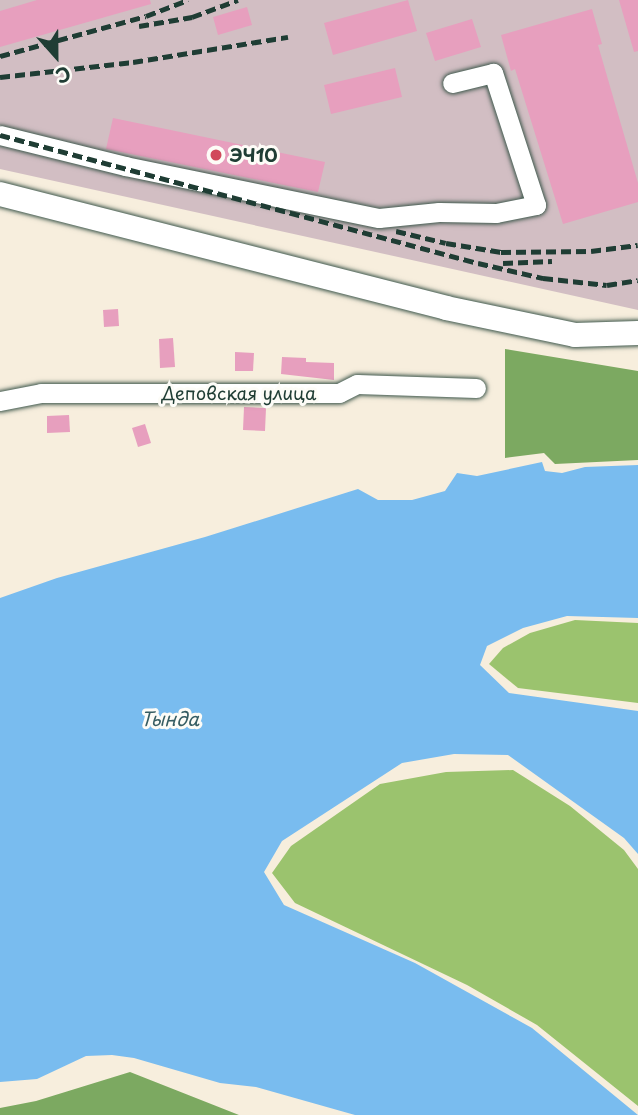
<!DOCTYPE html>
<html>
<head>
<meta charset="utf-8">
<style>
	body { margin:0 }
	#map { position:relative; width:638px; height:1115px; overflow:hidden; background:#f7eedd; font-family:"Playpen Sans",sans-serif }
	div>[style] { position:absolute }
	.industrial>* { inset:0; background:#d2bec3 }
	.green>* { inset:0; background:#9bc36e }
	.forest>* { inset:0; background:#7ca961 }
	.water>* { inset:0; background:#79bcef }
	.building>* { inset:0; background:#e79fbe }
	.roads { filter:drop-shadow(0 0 2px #3f584d) drop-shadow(0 0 2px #3f584d) }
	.minor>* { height:19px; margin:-9.5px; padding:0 9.5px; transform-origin:9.5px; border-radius:9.5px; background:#fff }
	.tertiary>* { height:24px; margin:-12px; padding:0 12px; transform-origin:12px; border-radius:12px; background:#fff }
	.rail>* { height:5px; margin-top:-2.5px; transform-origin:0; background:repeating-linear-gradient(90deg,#1f3d34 0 10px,transparent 0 15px) }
	.dots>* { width:19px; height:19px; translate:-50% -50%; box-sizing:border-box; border:4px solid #fdfcf7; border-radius:50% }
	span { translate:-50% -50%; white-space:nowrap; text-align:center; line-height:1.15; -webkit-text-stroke:6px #fdfcf7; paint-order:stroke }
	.poi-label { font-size:18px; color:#1f3d34; font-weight:700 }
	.left { translate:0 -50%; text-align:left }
	.street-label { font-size:18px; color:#1f3d34 }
	.water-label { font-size:19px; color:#365d63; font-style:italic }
	.north { position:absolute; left:21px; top:21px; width:70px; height:70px; -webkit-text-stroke:5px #fdfcf7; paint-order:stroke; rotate:159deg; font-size:19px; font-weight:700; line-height:28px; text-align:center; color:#1f3d34 }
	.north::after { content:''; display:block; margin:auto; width:24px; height:32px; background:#1f3d34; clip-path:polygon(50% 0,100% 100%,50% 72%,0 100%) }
</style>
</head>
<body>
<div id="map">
	<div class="industrial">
		<div style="clip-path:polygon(0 0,638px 0,638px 310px,0 169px)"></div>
	</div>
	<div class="green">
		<div style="clip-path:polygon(575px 620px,638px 623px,638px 703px,518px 688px,489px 664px,503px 648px,530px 633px)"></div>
		<div style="clip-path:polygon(513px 770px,570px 806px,624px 850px,638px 869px,638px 1106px,537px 1025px,467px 985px,295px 903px,272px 873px,291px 846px,380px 784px,446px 772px)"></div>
	</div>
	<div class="forest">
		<div style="clip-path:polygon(505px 349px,638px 371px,638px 460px,555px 464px,544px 453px,505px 458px)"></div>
		<div style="clip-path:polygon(130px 1072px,239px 1115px,0 1115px,0 1108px,36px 1101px)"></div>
	</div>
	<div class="water">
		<div style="clip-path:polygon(542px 462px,545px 471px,562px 473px,585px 467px,638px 465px,638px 618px,567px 616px,523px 628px,487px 646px,480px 665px,509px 693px,638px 711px,638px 854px,624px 838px,508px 755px,454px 754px,402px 763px,282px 841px,264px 872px,284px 905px,415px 963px,532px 1028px,638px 1115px,355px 1115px,256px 1087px,220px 1083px,134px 1058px,112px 1055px,86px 1056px,37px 1079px,0 1082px,0 598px,57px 578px,205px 537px,358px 489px,378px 500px,412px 500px,445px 491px,457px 473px,477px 476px)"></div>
	</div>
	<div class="building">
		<div style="clip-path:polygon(37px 0,150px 0,151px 4px,0 47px,0 11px)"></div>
		<div style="clip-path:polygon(408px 0,417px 31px,333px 55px,324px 23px)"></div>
		<div style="clip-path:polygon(619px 0,638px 0,638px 51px,634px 52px)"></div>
		<div style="clip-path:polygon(247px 7px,252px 25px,218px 35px,213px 17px)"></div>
		<div style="clip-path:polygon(592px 9px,602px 44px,598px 45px,638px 183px,638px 202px,563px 224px,515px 69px,511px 71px,501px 35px)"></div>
		<div style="clip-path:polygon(472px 19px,481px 47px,435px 61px,426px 33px)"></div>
		<div style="clip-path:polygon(395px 68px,402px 97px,331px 114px,324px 85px)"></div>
		<div style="clip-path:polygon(113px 118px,325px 162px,318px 192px,106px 149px)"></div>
		<div style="clip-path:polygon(118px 309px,119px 326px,104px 327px,103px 310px)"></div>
		<div style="clip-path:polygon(173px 338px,175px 367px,160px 368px,159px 339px)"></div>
		<div style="clip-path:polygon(235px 352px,254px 353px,253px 371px,235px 371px)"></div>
		<div style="clip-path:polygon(282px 357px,306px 358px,306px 362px,334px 363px,334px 380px,281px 374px)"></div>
		<div style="clip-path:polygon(244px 407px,266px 408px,265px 431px,243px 430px)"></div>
		<div style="clip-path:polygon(69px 415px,70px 432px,47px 433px,47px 416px)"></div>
		<div style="clip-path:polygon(145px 424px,151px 443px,138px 447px,132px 428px)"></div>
	</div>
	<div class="roads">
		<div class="minor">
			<div style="left:0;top:135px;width:129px;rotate:13.9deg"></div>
			<div style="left:125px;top:166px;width:259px;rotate:11.6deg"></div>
			<div style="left:379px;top:218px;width:60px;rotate:-5.7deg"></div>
			<div style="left:439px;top:212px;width:57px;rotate:1deg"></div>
			<div style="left:496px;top:213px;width:41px;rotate:-11.3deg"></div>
			<div style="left:536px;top:205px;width:139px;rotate:-108deg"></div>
			<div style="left:493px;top:73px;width:42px;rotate:166.3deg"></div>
			<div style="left:0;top:401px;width:42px;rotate:-11deg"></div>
			<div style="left:41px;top:393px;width:298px"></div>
			<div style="left:339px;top:393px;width:20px;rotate:-27deg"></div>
			<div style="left:357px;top:384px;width:119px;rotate:1.9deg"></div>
		</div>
		<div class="tertiary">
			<div style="left:0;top:194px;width:460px;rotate:14.3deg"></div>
			<div style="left:446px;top:308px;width:132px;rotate:11.8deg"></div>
			<div style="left:575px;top:335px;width:63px;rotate:-1.8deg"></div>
		</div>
	</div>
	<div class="rail">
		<div style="left:139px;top:26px;width:54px;rotate:-9.6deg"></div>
		<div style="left:192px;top:17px;width:49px;rotate:-20.3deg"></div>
		<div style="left:0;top:56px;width:151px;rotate:-15.3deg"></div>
		<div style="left:146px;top:16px;width:45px;rotate:-20.9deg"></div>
		<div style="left:0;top:77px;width:134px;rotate:-6.4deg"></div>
		<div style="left:133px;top:62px;width:157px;rotate:-9.2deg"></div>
		<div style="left:0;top:135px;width:495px;rotate:15deg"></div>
		<div style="left:478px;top:263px;width:67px;rotate:13deg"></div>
		<div style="left:543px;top:278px;width:64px;rotate:6.2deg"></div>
		<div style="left:607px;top:285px;width:31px;rotate:-9deg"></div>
		<div style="left:396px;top:231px;width:51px;rotate:13.5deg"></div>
		<div style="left:446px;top:243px;width:56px;rotate:9.3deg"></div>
		<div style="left:501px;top:252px;width:90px;rotate:-0.6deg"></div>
		<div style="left:591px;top:251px;width:47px;rotate:-7.3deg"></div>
		<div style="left:503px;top:263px;width:49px;rotate:-2.3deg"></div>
	</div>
	<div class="dots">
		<div style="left:216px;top:155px;background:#d1495b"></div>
	</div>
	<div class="poi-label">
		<span class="left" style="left:230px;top:155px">ЭЧ10</span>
	</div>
	<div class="street-label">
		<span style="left:239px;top:393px">Деповская улица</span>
	</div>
	<div class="water-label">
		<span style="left:170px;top:719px">Тында</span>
	</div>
	<div class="north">С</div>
</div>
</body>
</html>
